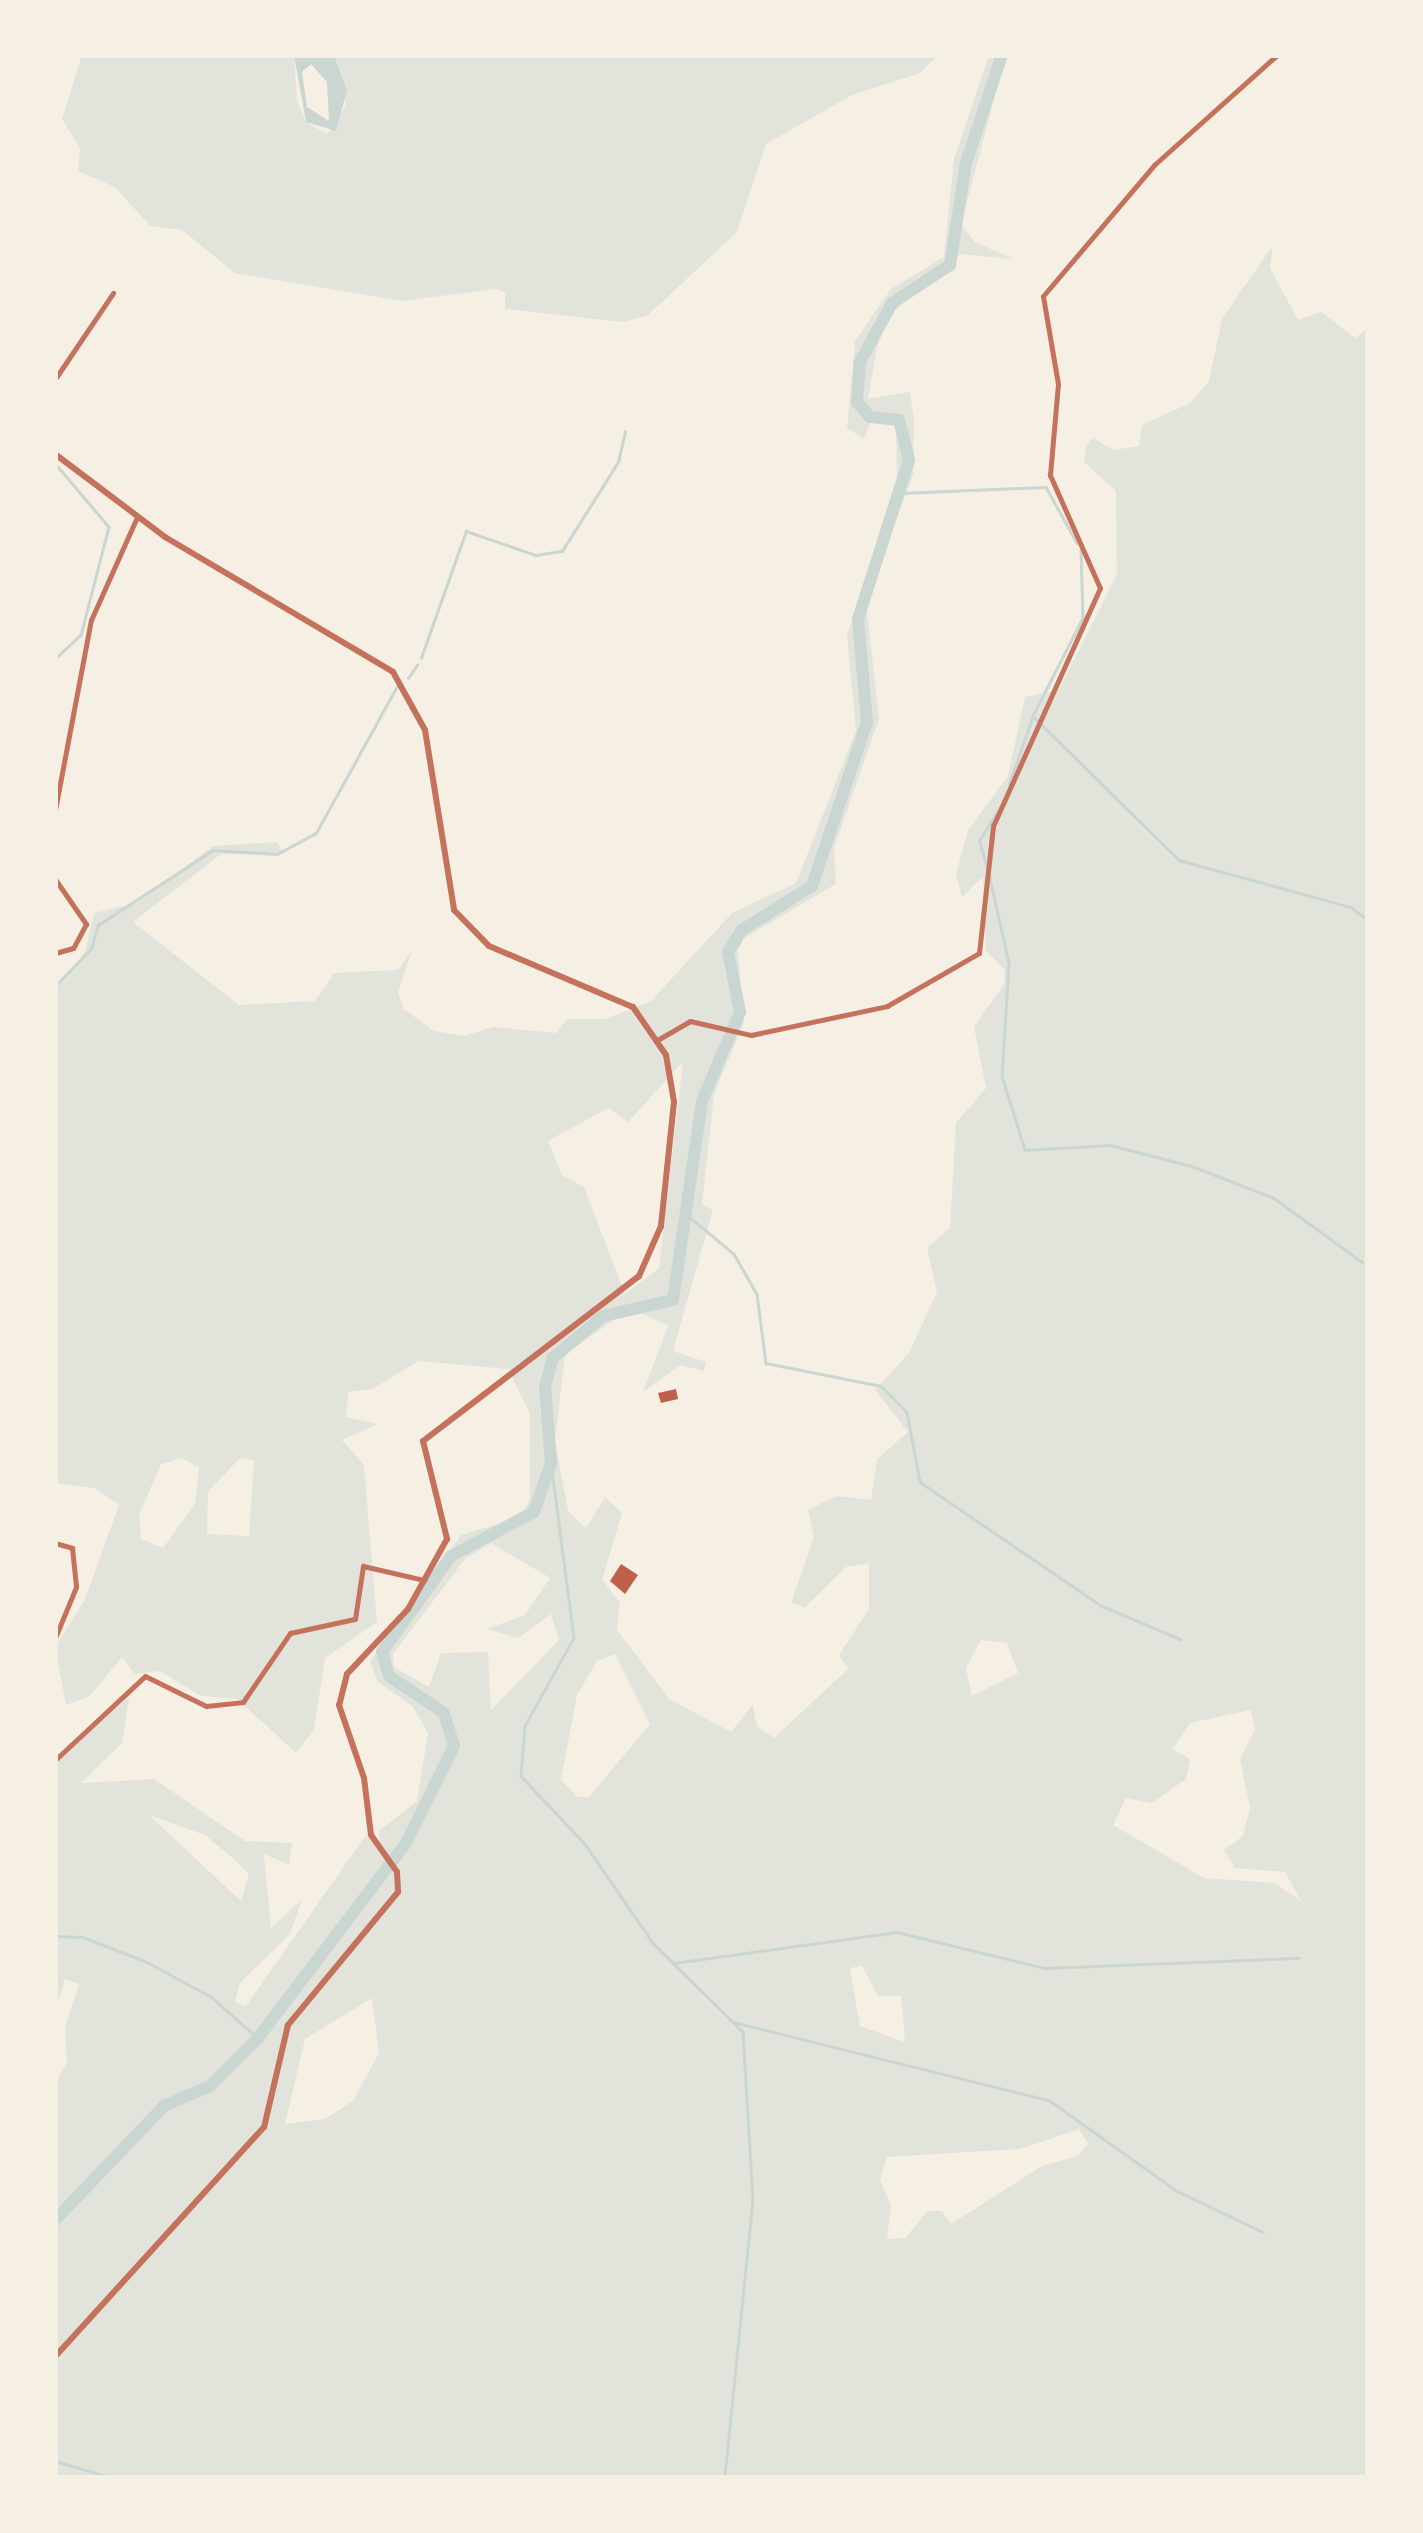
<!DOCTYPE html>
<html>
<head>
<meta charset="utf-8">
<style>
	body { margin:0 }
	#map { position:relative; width:1423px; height:2533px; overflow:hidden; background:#f6efe4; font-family:"Space Grotesk",sans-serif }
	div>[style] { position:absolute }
	.green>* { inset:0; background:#e2e4dc }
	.water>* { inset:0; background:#c9d6d2 }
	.stream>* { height:2.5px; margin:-1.25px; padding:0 1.25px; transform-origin:1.25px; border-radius:1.25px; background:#c9d6d2 }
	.river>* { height:12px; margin:-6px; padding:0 6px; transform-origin:6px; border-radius:6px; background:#c9d6d2 }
	.building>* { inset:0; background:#bf614a }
	.minor>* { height:5px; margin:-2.5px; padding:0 2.5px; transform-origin:2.5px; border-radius:2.5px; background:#c5725c }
	.tertiary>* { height:6px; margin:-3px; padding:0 3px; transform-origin:3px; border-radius:3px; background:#c5725c }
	span { translate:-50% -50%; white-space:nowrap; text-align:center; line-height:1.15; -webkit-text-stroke:10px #f6efe4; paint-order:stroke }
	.frame { position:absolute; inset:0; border:58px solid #f6efe4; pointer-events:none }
</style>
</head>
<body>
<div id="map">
	<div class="green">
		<div style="clip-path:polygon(82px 55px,294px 55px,297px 101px,306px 122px,327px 134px,346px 105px,333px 55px,938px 55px,920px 73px,852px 95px,766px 144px,737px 232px,647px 316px,622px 322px,505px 309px,505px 292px,496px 289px,401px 301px,235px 273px,182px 230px,150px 226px,115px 187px,78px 171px,80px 148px,62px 119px)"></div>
		<div style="clip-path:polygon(evenodd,989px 55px,1006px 55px,961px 224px,975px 242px,1013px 259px,960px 254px,890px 315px,877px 346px,868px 399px,910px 392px,914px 421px,913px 475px,866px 602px,879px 719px,834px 848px,836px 884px,744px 938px,738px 951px,744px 1022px,714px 1094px,702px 1204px,713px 1210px,673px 1351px,706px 1362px,704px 1371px,680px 1365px,643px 1392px,668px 1326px,642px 1313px,614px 1320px,565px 1354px,555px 1441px,568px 1511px,586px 1528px,605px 1497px,622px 1513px,602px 1580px,620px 1602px,617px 1630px,669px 1699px,731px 1732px,753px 1704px,757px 1726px,774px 1738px,848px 1669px,839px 1655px,869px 1609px,869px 1563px,846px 1567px,805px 1607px,791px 1603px,814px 1537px,808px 1510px,836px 1496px,871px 1500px,877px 1459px,908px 1432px,875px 1390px,909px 1353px,937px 1292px,927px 1248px,950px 1228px,956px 1123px,986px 1088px,974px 1027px,1004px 984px,1005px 970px,986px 951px,983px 877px,962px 897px,956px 874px,968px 830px,1008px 776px,1025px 697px,1059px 690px,1117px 574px,1116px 491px,1084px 462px,1086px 446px,1093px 438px,1113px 450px,1139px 446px,1142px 425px,1190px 403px,1209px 381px,1222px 319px,1273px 245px,1270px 268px,1298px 320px,1321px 312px,1355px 338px,1368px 328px,1368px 2478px,55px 2478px,55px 2083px,67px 2063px,65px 2026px,79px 1984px,65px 1979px,55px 2013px,55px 1761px,129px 1697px,122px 1743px,81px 1783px,154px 1779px,245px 1841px,292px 1843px,289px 1865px,264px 1854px,271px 1928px,302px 1899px,290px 1934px,240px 1983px,235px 2002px,246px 2006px,366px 1835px,380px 1847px,379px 1831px,417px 1801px,428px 1733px,413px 1707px,377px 1681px,370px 1661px,461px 1535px,521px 1517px,530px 1499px,530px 1414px,508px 1369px,419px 1361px,372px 1389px,348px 1392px,346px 1417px,378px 1424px,342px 1440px,364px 1465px,377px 1622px,325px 1658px,314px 1729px,296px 1753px,237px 1699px,201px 1696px,160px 1671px,135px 1674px,122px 1657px,89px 1697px,66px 1705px,55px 1648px,85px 1599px,119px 1505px,94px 1488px,55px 1483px,55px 987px,85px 952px,94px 913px,137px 903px,213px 846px,277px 842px,284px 854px,221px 854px,133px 922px,239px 1005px,315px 1001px,334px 973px,398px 970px,412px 950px,398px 993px,404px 1009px,434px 1031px,464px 1036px,493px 1027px,556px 1033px,568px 1019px,605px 1019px,651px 1001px,732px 913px,796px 883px,856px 731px,847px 636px,897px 477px,896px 424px,871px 421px,864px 439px,847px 428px,855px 341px,891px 289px,944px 257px,954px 159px,989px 55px,683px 1062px,659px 1268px,625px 1294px,584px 1187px,562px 1175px,548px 1141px,608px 1108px,628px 1122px,683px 1062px,989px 55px,182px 1458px,199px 1468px,195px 1504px,163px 1548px,141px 1539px,139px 1515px,161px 1464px,182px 1458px,989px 55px,240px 1458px,254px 1460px,249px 1536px,207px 1534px,208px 1492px,240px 1458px,989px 55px,491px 1543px,550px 1578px,525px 1615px,487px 1629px,518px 1638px,551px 1614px,559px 1640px,491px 1710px,488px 1652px,441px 1653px,429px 1687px,394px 1667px,393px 1654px,465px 1559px,491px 1543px,989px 55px,981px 1640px,1007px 1643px,1018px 1673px,972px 1696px,966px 1668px,981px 1640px,989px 55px,615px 1654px,650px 1724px,589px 1797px,577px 1797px,561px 1780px,577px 1695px,597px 1661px,615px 1654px,989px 55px,1251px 1710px,1255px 1730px,1240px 1759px,1250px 1808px,1243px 1836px,1224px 1850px,1235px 1868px,1285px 1872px,1301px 1901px,1275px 1883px,1204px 1878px,1113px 1825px,1126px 1798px,1152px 1803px,1186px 1779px,1190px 1759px,1173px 1749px,1190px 1723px,1251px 1710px,989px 55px,149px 1815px,205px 1835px,229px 1855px,249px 1874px,241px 1901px,149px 1815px,989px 55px,862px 1966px,878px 1996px,901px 1996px,905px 2042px,860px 2026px,850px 1968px,862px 1966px,989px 55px,372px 1998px,379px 2053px,353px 2101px,325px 2119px,285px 2124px,305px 2039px,372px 1998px,989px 55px,1079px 2129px,1088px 2144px,1078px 2156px,1042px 2166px,951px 2224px,942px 2211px,928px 2211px,905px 2238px,887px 2239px,891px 2205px,880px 2180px,887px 2157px,1020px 2149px,1079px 2129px)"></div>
	</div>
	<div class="water">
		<div style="clip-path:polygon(evenodd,294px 55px,334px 56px,347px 90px,336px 131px,306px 122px,294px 55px,311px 64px,327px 82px,329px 121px,307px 107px,302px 72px,311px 64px)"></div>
	</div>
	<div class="stream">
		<div style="left:55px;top:463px;width:84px;rotate:49.8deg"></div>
		<div style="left:109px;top:527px;width:112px;rotate:104.5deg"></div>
		<div style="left:81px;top:635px;width:35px;rotate:137deg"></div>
		<div style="left:901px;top:493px;width:145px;rotate:-2.4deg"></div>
		<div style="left:1046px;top:487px;width:64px;rotate:61deg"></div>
		<div style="left:1081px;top:550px;width:68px;rotate:88.3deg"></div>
		<div style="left:1083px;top:618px;width:110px;rotate:117deg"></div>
		<div style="left:1033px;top:716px;width:205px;rotate:44.6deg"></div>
		<div style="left:1179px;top:860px;width:178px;rotate:15.3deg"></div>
		<div style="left:1351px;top:907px;width:21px;rotate:37deg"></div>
		<div style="left:421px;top:658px;width:135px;rotate:-70.5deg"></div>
		<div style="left:466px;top:531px;width:74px;rotate:18.9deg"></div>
		<div style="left:536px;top:555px;width:26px;rotate:-9deg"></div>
		<div style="left:562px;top:551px;width:105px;rotate:-57.8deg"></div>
		<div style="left:618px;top:462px;width:31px;rotate:-77deg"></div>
		<div style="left:408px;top:678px;width:16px;rotate:-55deg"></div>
		<div style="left:1009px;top:784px;width:72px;rotate:-70.6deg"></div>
		<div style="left:986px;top:865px;width:25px;rotate:-106deg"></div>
		<div style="left:979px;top:841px;width:32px;rotate:-58deg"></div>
		<div style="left:990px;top:878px;width:87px;rotate:77.4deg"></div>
		<div style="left:1009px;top:963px;width:113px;rotate:93.5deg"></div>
		<div style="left:1002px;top:1076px;width:77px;rotate:72.7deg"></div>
		<div style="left:1025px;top:1150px;width:85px;rotate:-3.4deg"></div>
		<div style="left:1110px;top:1145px;width:85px;rotate:14.4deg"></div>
		<div style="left:1192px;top:1166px;width:88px;rotate:21.3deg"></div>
		<div style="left:1274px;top:1198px;width:109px;rotate:36deg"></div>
		<div style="left:55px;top:986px;width:52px;rotate:-45.8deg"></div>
		<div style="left:91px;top:949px;width:25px;rotate:-74deg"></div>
		<div style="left:98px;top:925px;width:137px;rotate:-33.1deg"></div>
		<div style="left:213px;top:850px;width:64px;rotate:3.6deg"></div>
		<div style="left:277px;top:854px;width:44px;rotate:-28.3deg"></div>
		<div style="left:316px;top:833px;width:168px;rotate:-61.1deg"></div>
		<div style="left:686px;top:1214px;width:62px;rotate:39.8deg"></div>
		<div style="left:734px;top:1254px;width:46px;rotate:60.1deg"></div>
		<div style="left:757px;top:1294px;width:70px;rotate:82.6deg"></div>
		<div style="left:766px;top:1363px;width:117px;rotate:11.3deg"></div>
		<div style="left:881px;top:1386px;width:37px;rotate:45deg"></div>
		<div style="left:907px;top:1412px;width:71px;rotate:79.5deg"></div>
		<div style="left:920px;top:1482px;width:220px;rotate:34.3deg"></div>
		<div style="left:1102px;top:1606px;width:85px;rotate:22.9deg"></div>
		<div style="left:551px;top:1463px;width:177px;rotate:82.5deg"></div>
		<div style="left:574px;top:1638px;width:101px;rotate:119.1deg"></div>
		<div style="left:525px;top:1726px;width:50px;rotate:94.6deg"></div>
		<div style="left:521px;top:1776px;width:93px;rotate:46.7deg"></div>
		<div style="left:585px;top:1844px;width:120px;rotate:55.5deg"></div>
		<div style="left:653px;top:1943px;width:127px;rotate:44.7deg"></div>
		<div style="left:743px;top:2032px;width:168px;rotate:86.6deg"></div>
		<div style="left:753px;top:2200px;width:279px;rotate:95.8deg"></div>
		<div style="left:55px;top:1936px;width:28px;rotate:2deg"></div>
		<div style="left:83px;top:1937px;width:69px;rotate:21.3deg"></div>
		<div style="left:147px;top:1962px;width:72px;rotate:28.4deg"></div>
		<div style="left:210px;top:1996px;width:64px;rotate:41.2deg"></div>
		<div style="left:674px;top:1963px;width:225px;rotate:-7.9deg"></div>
		<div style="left:897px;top:1932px;width:152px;rotate:13.7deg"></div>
		<div style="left:1045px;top:1968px;width:254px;rotate:-2.3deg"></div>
		<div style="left:733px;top:2022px;width:325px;rotate:13.9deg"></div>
		<div style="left:1049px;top:2100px;width:157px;rotate:35.4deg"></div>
		<div style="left:1177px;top:2191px;width:95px;rotate:25.5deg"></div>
		<div style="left:55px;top:2461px;width:60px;rotate:16.3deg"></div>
	</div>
	<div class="river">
		<div style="left:55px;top:2220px;width:158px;rotate:-46.3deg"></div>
		<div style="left:164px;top:2106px;width:50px;rotate:-23.5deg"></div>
		<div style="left:210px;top:2086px;width:68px;rotate:-45deg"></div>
		<div style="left:258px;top:2038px;width:245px;rotate:-52.8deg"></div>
		<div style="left:406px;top:1843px;width:108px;rotate:-63.7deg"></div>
		<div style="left:454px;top:1746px;width:34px;rotate:-107deg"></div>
		<div style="left:444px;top:1713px;width:66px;rotate:-146.1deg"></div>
		<div style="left:389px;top:1676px;width:25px;rotate:-106deg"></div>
		<div style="left:382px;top:1652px;width:118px;rotate:-54.3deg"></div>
		<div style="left:451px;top:1556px;width:94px;rotate:-27.9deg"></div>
		<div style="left:534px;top:1512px;width:52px;rotate:-70.9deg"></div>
		<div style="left:551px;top:1463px;width:76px;rotate:-94.5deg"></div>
		<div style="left:545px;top:1387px;width:30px;rotate:-75deg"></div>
		<div style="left:553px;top:1358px;width:65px;rotate:-40deg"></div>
		<div style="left:603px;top:1316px;width:72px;rotate:-12.9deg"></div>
		<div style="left:673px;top:1300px;width:201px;rotate:-81.7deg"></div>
		<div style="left:702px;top:1101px;width:97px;rotate:-66.9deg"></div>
		<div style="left:740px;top:1012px;width:61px;rotate:-101.3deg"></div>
		<div style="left:728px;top:952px;width:26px;rotate:-58deg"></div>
		<div style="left:742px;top:930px;width:83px;rotate:-32.2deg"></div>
		<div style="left:812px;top:886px;width:173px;rotate:-71.5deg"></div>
		<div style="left:867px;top:722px;width:103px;rotate:-95deg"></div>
		<div style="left:858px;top:619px;width:167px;rotate:-72.2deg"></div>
		<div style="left:909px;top:460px;width:41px;rotate:-104deg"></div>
		<div style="left:899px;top:420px;width:29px;rotate:-174deg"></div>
		<div style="left:870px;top:417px;width:20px;rotate:-131deg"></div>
		<div style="left:857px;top:402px;width:40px;rotate:-85.7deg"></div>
		<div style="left:860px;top:362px;width:67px;rotate:-61.5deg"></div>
		<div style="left:892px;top:303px;width:69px;rotate:-33.2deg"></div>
		<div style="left:950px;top:265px;width:103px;rotate:-81.1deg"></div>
		<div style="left:966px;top:163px;width:114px;rotate:-71.6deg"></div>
	</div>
	<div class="building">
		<div style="clip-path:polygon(676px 1389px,678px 1399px,661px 1403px,658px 1393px)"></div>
		<div style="clip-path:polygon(621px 1564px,638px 1575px,625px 1594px,610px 1581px)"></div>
	</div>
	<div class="minor">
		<div style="left:55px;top:379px;width:104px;rotate:-56deg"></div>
		<div style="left:55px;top:810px;width:193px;rotate:-79.3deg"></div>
		<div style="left:91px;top:620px;width:113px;rotate:-65.9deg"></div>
		<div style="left:55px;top:879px;width:55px;rotate:55.4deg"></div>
		<div style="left:86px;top:924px;width:27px;rotate:118deg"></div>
		<div style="left:73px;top:948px;width:19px;rotate:164deg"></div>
		<div style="left:659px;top:1039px;width:36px;rotate:-30deg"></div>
		<div style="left:690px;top:1021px;width:63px;rotate:12.9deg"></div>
		<div style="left:751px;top:1035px;width:139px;rotate:-12deg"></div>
		<div style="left:887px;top:1006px;width:106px;rotate:-29.9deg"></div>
		<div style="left:979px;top:953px;width:128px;rotate:-83.7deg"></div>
		<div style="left:993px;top:826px;width:261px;rotate:-65.8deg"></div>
		<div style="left:1100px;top:588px;width:124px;rotate:-113.9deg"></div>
		<div style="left:1050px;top:475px;width:91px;rotate:-85deg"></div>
		<div style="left:1058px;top:384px;width:89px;rotate:-99.7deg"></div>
		<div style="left:1043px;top:296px;width:172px;rotate:-49.7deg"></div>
		<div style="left:1154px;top:165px;width:165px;rotate:-41.8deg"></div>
		<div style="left:55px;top:1543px;width:18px;rotate:16deg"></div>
		<div style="left:72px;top:1548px;width:39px;rotate:84deg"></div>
		<div style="left:76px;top:1587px;width:55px;rotate:112.4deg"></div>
		<div style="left:55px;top:1760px;width:123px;rotate:-43deg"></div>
		<div style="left:145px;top:1676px;width:68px;rotate:26.2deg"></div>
		<div style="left:206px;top:1706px;width:37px;rotate:-6deg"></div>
		<div style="left:243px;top:1702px;width:83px;rotate:-55.7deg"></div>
		<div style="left:290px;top:1633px;width:66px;rotate:-12.2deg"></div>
		<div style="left:355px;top:1619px;width:54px;rotate:-81.4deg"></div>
		<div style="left:363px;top:1566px;width:63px;rotate:12.9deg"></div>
	</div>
	<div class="tertiary">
		<div style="left:55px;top:454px;width:138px;rotate:37deg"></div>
		<div style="left:165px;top:537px;width:265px;rotate:30.6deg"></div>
		<div style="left:393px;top:672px;width:66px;rotate:61.1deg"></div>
		<div style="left:425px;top:730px;width:182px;rotate:80.8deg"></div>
		<div style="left:454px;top:910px;width:50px;rotate:45.8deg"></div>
		<div style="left:489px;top:946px;width:156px;rotate:23deg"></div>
		<div style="left:633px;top:1007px;width:58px;rotate:55.5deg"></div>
		<div style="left:666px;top:1055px;width:48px;rotate:80.3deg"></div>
		<div style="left:674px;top:1102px;width:125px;rotate:96deg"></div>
		<div style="left:661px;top:1226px;width:55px;rotate:113.7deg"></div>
		<div style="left:639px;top:1276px;width:272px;rotate:142.6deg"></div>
		<div style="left:423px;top:1441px;width:101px;rotate:76.2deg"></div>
		<div style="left:447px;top:1539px;width:80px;rotate:119.1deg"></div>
		<div style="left:408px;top:1609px;width:89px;rotate:133.2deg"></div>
		<div style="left:347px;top:1674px;width:32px;rotate:104deg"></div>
		<div style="left:339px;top:1705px;width:77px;rotate:71.1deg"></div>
		<div style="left:364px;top:1778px;width:57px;rotate:83deg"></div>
		<div style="left:371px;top:1835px;width:45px;rotate:54.9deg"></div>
		<div style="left:397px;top:1872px;width:20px;rotate:87deg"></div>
		<div style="left:398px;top:1892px;width:173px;rotate:129.6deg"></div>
		<div style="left:288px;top:2025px;width:105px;rotate:103.2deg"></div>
		<div style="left:264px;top:2127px;width:311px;rotate:132.3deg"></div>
	</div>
	<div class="frame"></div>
</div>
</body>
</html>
